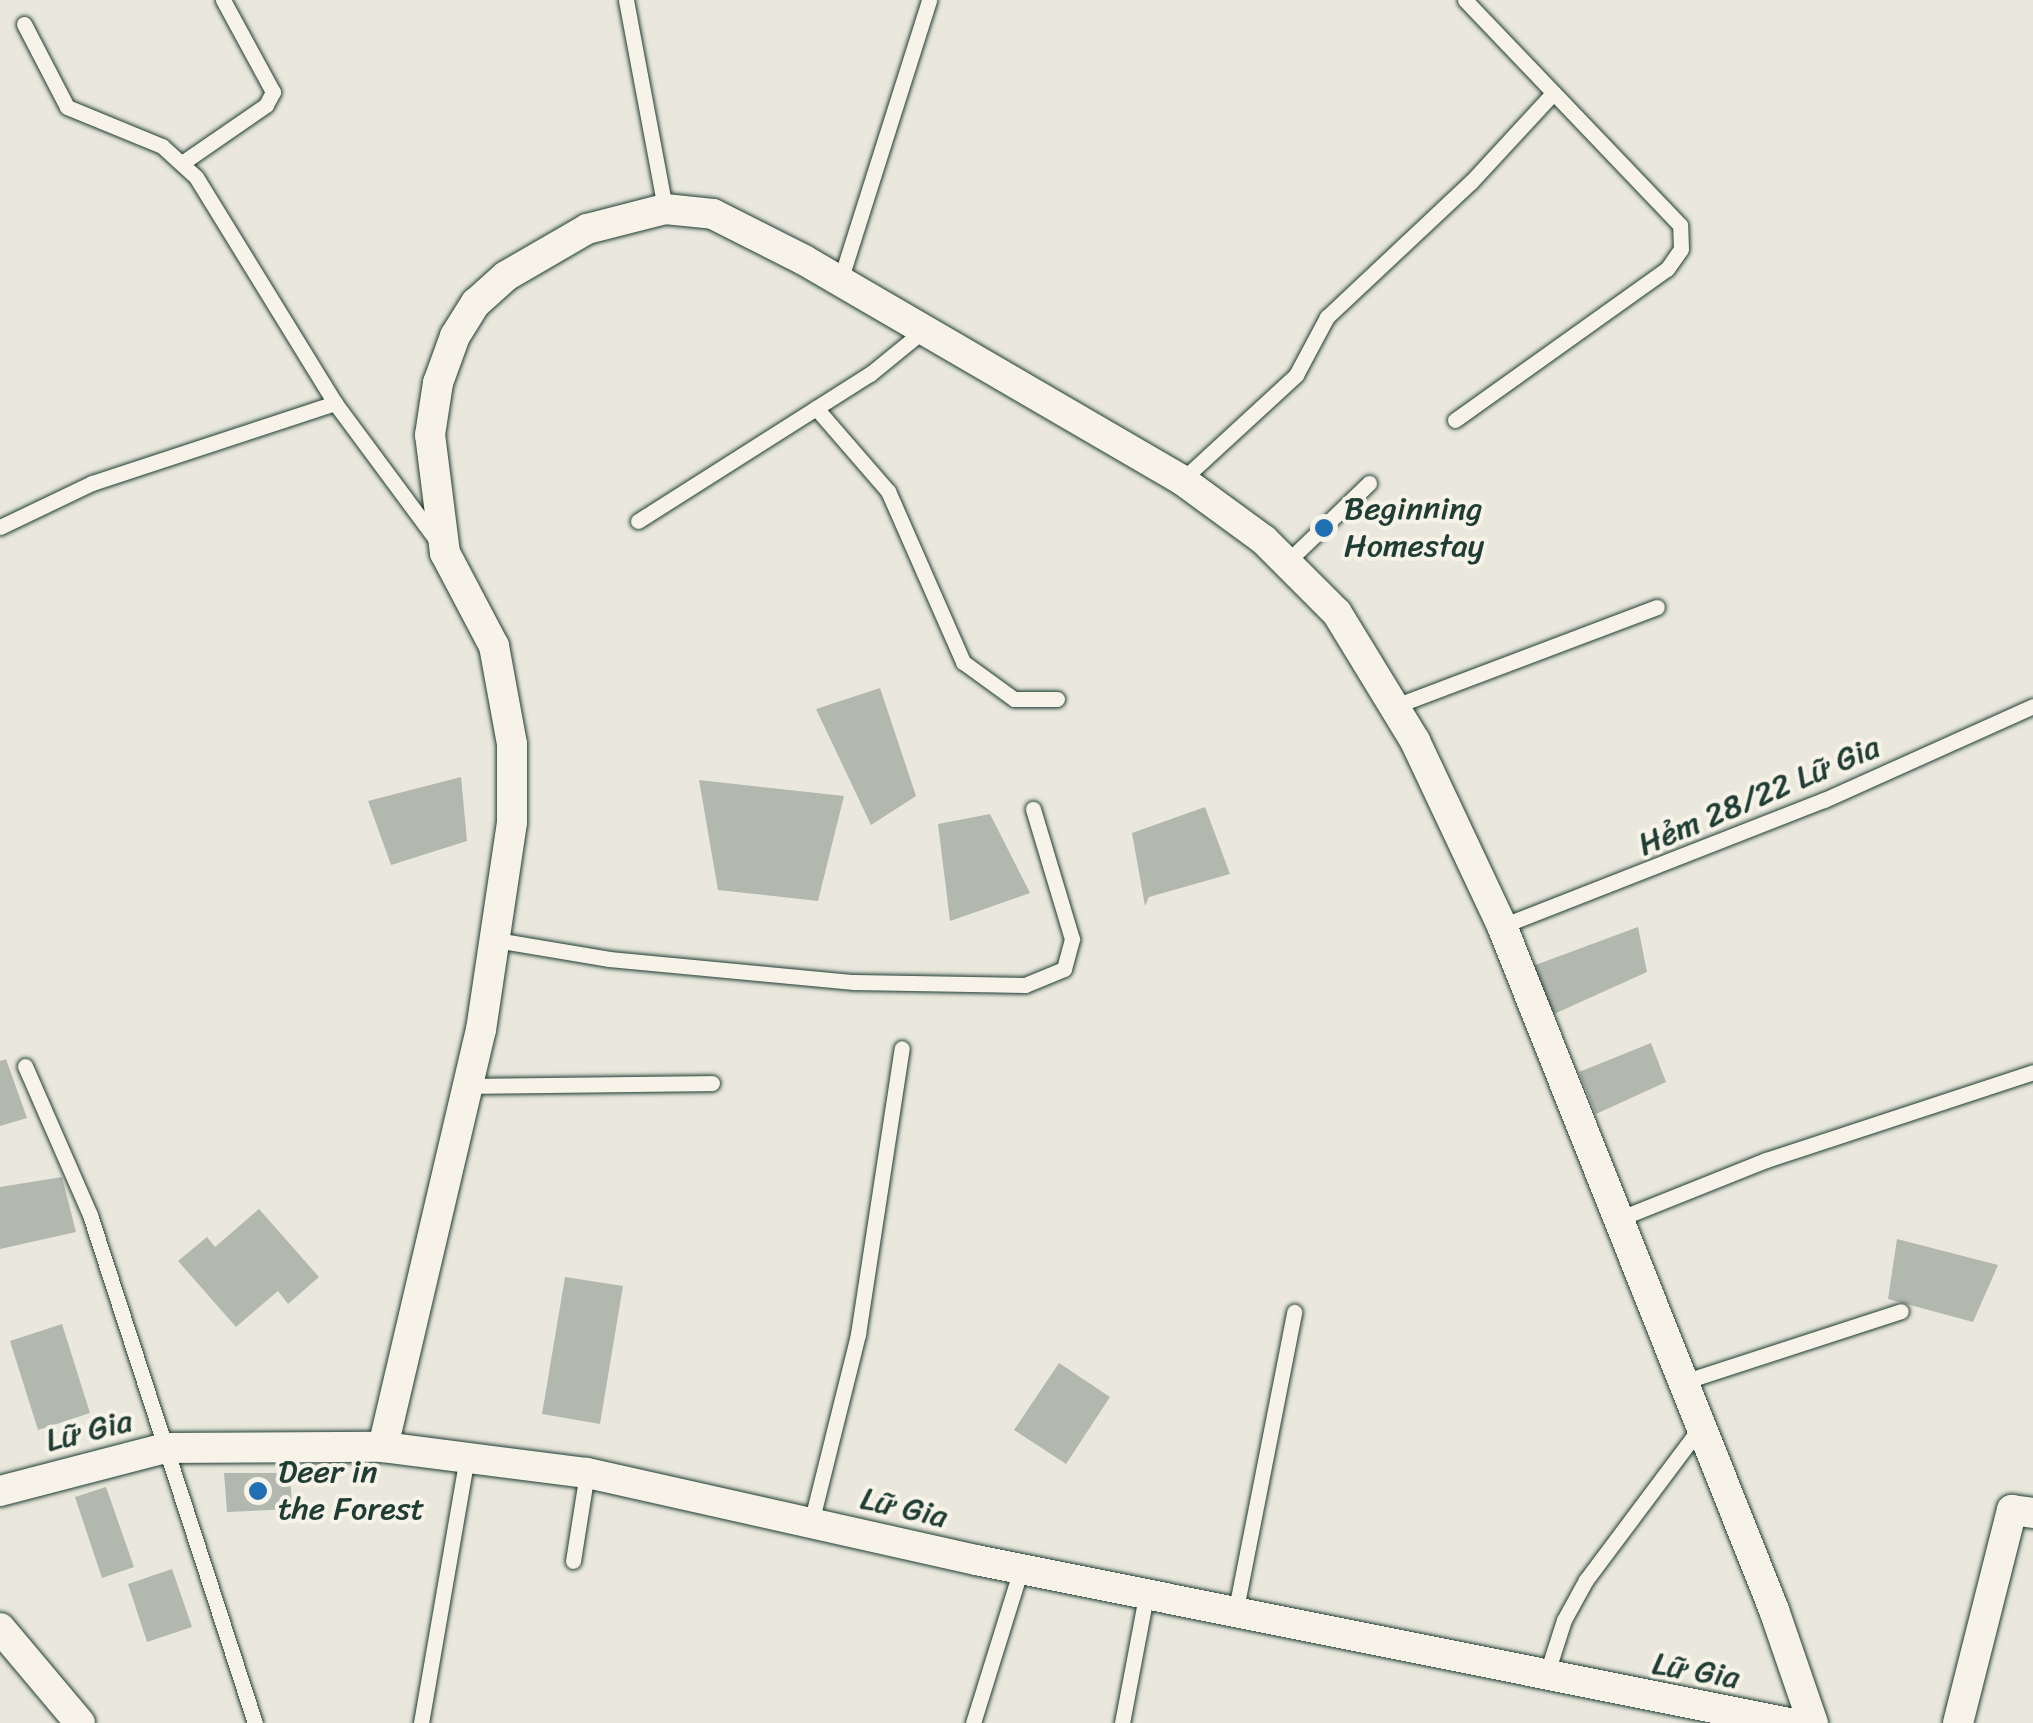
<!DOCTYPE html>
<html>
<head>
<meta charset="utf-8">
<style>
	body { margin:0 }
	#map { position:relative; width:2033px; height:1723px; overflow:hidden; background:#eae8dd; font-family:Sriracha,sans-serif }
	div>[style] { position:absolute }
	.building>* { inset:0; background:#b2b8ae }
	.roads { filter:drop-shadow(0 0 2px #1f3d34) drop-shadow(0 0 2px #1f3d34) }
	.service>* { height:15px; margin:-7.5px; padding:0 7.5px; transform-origin:7.5px; border-radius:7.5px; background:#f7f3e8 }
	.minor>* { height:30px; margin:-15px; padding:0 15px; transform-origin:15px; border-radius:15px; background:#f7f3e8 }
	.dots>* { width:28px; height:28px; translate:-50% -50%; box-sizing:border-box; border:5px solid #f7f3e8; border-radius:50% }
	span { translate:-50% -50%; white-space:nowrap; text-align:center; line-height:1.15; -webkit-text-stroke:8px #f7f3e8; paint-order:stroke }
	.poi-label { font-size:32px; color:#1f3d34 }
	.left { translate:0 -50%; text-align:left }
	.street-label { font-size:32px; color:#1f3d34 }
</style>
</head>
<body>
<div id="map">
	<div class="building">
		<div style="clip-path:polygon(880px 688px,916px 796px,871px 825px,816px 709px)"></div>
		<div style="clip-path:polygon(461px 777px,467px 841px,391px 865px,368px 801px)"></div>
		<div style="clip-path:polygon(699px 780px,844px 796px,818px 901px,718px 890px)"></div>
		<div style="clip-path:polygon(1205px 807px,1230px 874px,1149px 897px,1145px 906px,1132px 833px)"></div>
		<div style="clip-path:polygon(990px 814px,1030px 893px,950px 921px,938px 824px)"></div>
		<div style="clip-path:polygon(1638px 927px,1647px 972px,1554px 1014px,1530px 967px)"></div>
		<div style="clip-path:polygon(1651px 1043px,1666px 1082px,1596px 1114px,1579px 1072px)"></div>
		<div style="clip-path:polygon(6px 1059px,27px 1118px,0 1126px,0 1061px)"></div>
		<div style="clip-path:polygon(62px 1177px,76px 1232px,0 1249px,0 1187px)"></div>
		<div style="clip-path:polygon(259px 1209px,319px 1277px,288px 1304px,278px 1291px,236px 1327px,178px 1261px,207px 1237px,215px 1247px)"></div>
		<div style="clip-path:polygon(1897px 1239px,1998px 1265px,1973px 1322px,1888px 1299px)"></div>
		<div style="clip-path:polygon(565px 1277px,623px 1286px,600px 1424px,542px 1414px)"></div>
		<div style="clip-path:polygon(62px 1324px,90px 1413px,38px 1430px,10px 1341px)"></div>
		<div style="clip-path:polygon(1059px 1363px,1110px 1397px,1066px 1464px,1014px 1430px)"></div>
		<div style="clip-path:polygon(224px 1473px,290px 1473px,292px 1509px,227px 1512px)"></div>
		<div style="clip-path:polygon(106px 1487px,134px 1567px,102px 1578px,75px 1497px)"></div>
		<div style="clip-path:polygon(172px 1569px,192px 1627px,147px 1642px,128px 1584px)"></div>
	</div>
	<div class="roads">
		<div class="service">
			<div style="left:626px;top:0;width:213px;rotate:79.4deg"></div>
			<div style="left:24px;top:24px;width:93px;rotate:62.6deg"></div>
			<div style="left:67px;top:107px;width:103px;rotate:22.3deg"></div>
			<div style="left:162px;top:146px;width:46px;rotate:42.4deg"></div>
			<div style="left:196px;top:177px;width:265px;rotate:58.4deg"></div>
			<div style="left:335px;top:403px;width:172px;rotate:53.5deg"></div>
			<div style="left:182px;top:163px;width:102px;rotate:-34.6deg"></div>
			<div style="left:266px;top:105px;width:15px;rotate:-62deg"></div>
			<div style="left:273px;top:92px;width:105px;rotate:-118.5deg"></div>
			<div style="left:840px;top:281px;width:295px;rotate:-72.4deg"></div>
			<div style="left:816px;top:408px;width:110px;rotate:49.1deg"></div>
			<div style="left:888px;top:491px;width:187px;rotate:66.3deg"></div>
			<div style="left:963px;top:662px;width:63px;rotate:36deg"></div>
			<div style="left:1014px;top:699px;width:43px"></div>
			<div style="left:1455px;top:420px;width:260px;rotate:-35.5deg"></div>
			<div style="left:1667px;top:269px;width:24px;rotate:-55deg"></div>
			<div style="left:1681px;top:249px;width:24px;rotate:-92deg"></div>
			<div style="left:1680px;top:225px;width:311px;rotate:-133.7deg"></div>
			<div style="left:1182px;top:480px;width:155px;rotate:-42.6deg"></div>
			<div style="left:1296px;top:375px;width:66px;rotate:-61.9deg"></div>
			<div style="left:1327px;top:317px;width:197px;rotate:-43.2deg"></div>
			<div style="left:1471px;top:182px;width:121px;rotate:-47.3deg"></div>
			<div style="left:638px;top:521px;width:275px;rotate:-32.4deg"></div>
			<div style="left:870px;top:374px;width:70px;rotate:-39.2deg"></div>
			<div style="left:0;top:527px;width:102px;rotate:-25.6deg"></div>
			<div style="left:92px;top:483px;width:256px;rotate:-18.2deg"></div>
			<div style="left:1287px;top:562px;width:114px;rotate:-43.9deg"></div>
			<div style="left:1395px;top:706px;width:280px;rotate:-20.7deg"></div>
			<div style="left:1502px;top:926px;width:346px;rotate:-21.4deg"></div>
			<div style="left:1824px;top:800px;width:229px;rotate:-24.2deg"></div>
			<div style="left:496px;top:940px;width:115px;rotate:9.5deg"></div>
			<div style="left:609px;top:959px;width:246px;rotate:5.4deg"></div>
			<div style="left:854px;top:982px;width:171px;rotate:1deg"></div>
			<div style="left:1025px;top:985px;width:42px;rotate:-22.3deg"></div>
			<div style="left:1064px;top:969px;width:31px;rotate:-75deg"></div>
			<div style="left:1072px;top:939px;width:136px;rotate:-106.7deg"></div>
			<div style="left:25px;top:1066px;width:163px;rotate:66.4deg"></div>
			<div style="left:90px;top:1215px;width:534px;rotate:72.01deg"></div>
			<div style="left:469px;top:1086px;width:243px;rotate:-0.7deg"></div>
			<div style="left:1616px;top:1220px;width:162px;rotate:-21.8deg"></div>
			<div style="left:1766px;top:1160px;width:281px;rotate:-18.2deg"></div>
			<div style="left:1683px;top:1382px;width:229px;rotate:-18deg"></div>
			<div style="left:811px;top:1523px;width:195px;rotate:-76deg"></div>
			<div style="left:858px;top:1334px;width:289px;rotate:-81.3deg"></div>
			<div style="left:573px;top:1561px;width:89px;rotate:-81deg"></div>
			<div style="left:1235px;top:1614px;width:308px;rotate:-78.9deg"></div>
			<div style="left:1546px;top:1676px;width:59px;rotate:-72.2deg"></div>
			<div style="left:1564px;top:1620px;width:46px;rotate:-61.2deg"></div>
			<div style="left:1586px;top:1580px;width:189px;rotate:-53.2deg"></div>
			<div style="left:421px;top:1723px;width:269px;rotate:-80.2deg"></div>
			<div style="left:973px;top:1723px;width:161px;rotate:-72.7deg"></div>
			<div style="left:1122px;top:1723px;width:129px;rotate:-79.3deg"></div>
		</div>
		<div class="minor">
			<div style="left:383px;top:1447px;width:428px;rotate:-76.8deg"></div>
			<div style="left:481px;top:1030px;width:210px;rotate:-81.5deg"></div>
			<div style="left:512px;top:822px;width:78px;rotate:-90deg"></div>
			<div style="left:512px;top:744px;width:100px;rotate:-100.4deg"></div>
			<div style="left:494px;top:646px;width:105px;rotate:-117.8deg"></div>
			<div style="left:445px;top:553px;width:119px;rotate:-97.2deg"></div>
			<div style="left:430px;top:435px;width:53px;rotate:-81.3deg"></div>
			<div style="left:438px;top:383px;width:50px;rotate:-70.1deg"></div>
			<div style="left:455px;top:336px;width:39px;rotate:-58deg"></div>
			<div style="left:476px;top:303px;width:40px;rotate:-42deg"></div>
			<div style="left:506px;top:276px;width:94px;rotate:-30.1deg"></div>
			<div style="left:587px;top:229px;width:81px;rotate:-14.4deg"></div>
			<div style="left:665px;top:209px;width:48px;rotate:5.9deg"></div>
			<div style="left:713px;top:214px;width:102px;rotate:26.8deg"></div>
			<div style="left:804px;top:260px;width:437px;rotate:30.2deg"></div>
			<div style="left:1182px;top:480px;width:102px;rotate:36.2deg"></div>
			<div style="left:1264px;top:540px;width:103px;rotate:45deg"></div>
			<div style="left:1337px;top:613px;width:150px;rotate:58.6deg"></div>
			<div style="left:1415px;top:741px;width:204px;rotate:64.8deg"></div>
			<div style="left:1502px;top:926px;width:736px;rotate:68.31deg"></div>
			<div style="left:1774px;top:1610px;width:120px;rotate:71deg"></div>
			<div style="left:0;top:1491px;width:171px;rotate:-14.6deg"></div>
			<div style="left:165px;top:1448px;width:218px;rotate:-0.3deg"></div>
			<div style="left:383px;top:1447px;width:206px;rotate:7.3deg"></div>
			<div style="left:587px;top:1473px;width:399px;rotate:12.6deg"></div>
			<div style="left:976px;top:1560px;width:829px;rotate:11.34deg"></div>
			<div style="left:0;top:1628px;width:124px;rotate:49.9deg"></div>
			<div style="left:1958px;top:1723px;width:220px;rotate:-75.8deg"></div>
			<div style="left:2012px;top:1510px;width:21px;rotate:8deg"></div>
		</div>
	</div>
	<div class="dots">
		<div style="left:1324px;top:528px;background:#1f6fb2"></div>
		<div style="left:258px;top:1491px;background:#1f6fb2"></div>
	</div>
	<div class="poi-label">
		<span class="left" style="left:1344px;top:528px">Beginning<br>Homestay</span>
		<span class="left" style="left:278px;top:1491px">Deer in<br>the Forest</span>
	</div>
	<div class="street-label">
		<span style="left:1759px;top:796px;rotate:-23deg">Hẻm 28/22 Lữ Gia</span>
		<span style="left:89px;top:1431px;rotate:-14deg">Lữ Gia</span>
		<span style="left:904px;top:1508px;rotate:13deg">Lữ Gia</span>
		<span style="left:1696px;top:1671px;rotate:10deg">Lữ Gia</span>
	</div>
</div>
</body>
</html>
